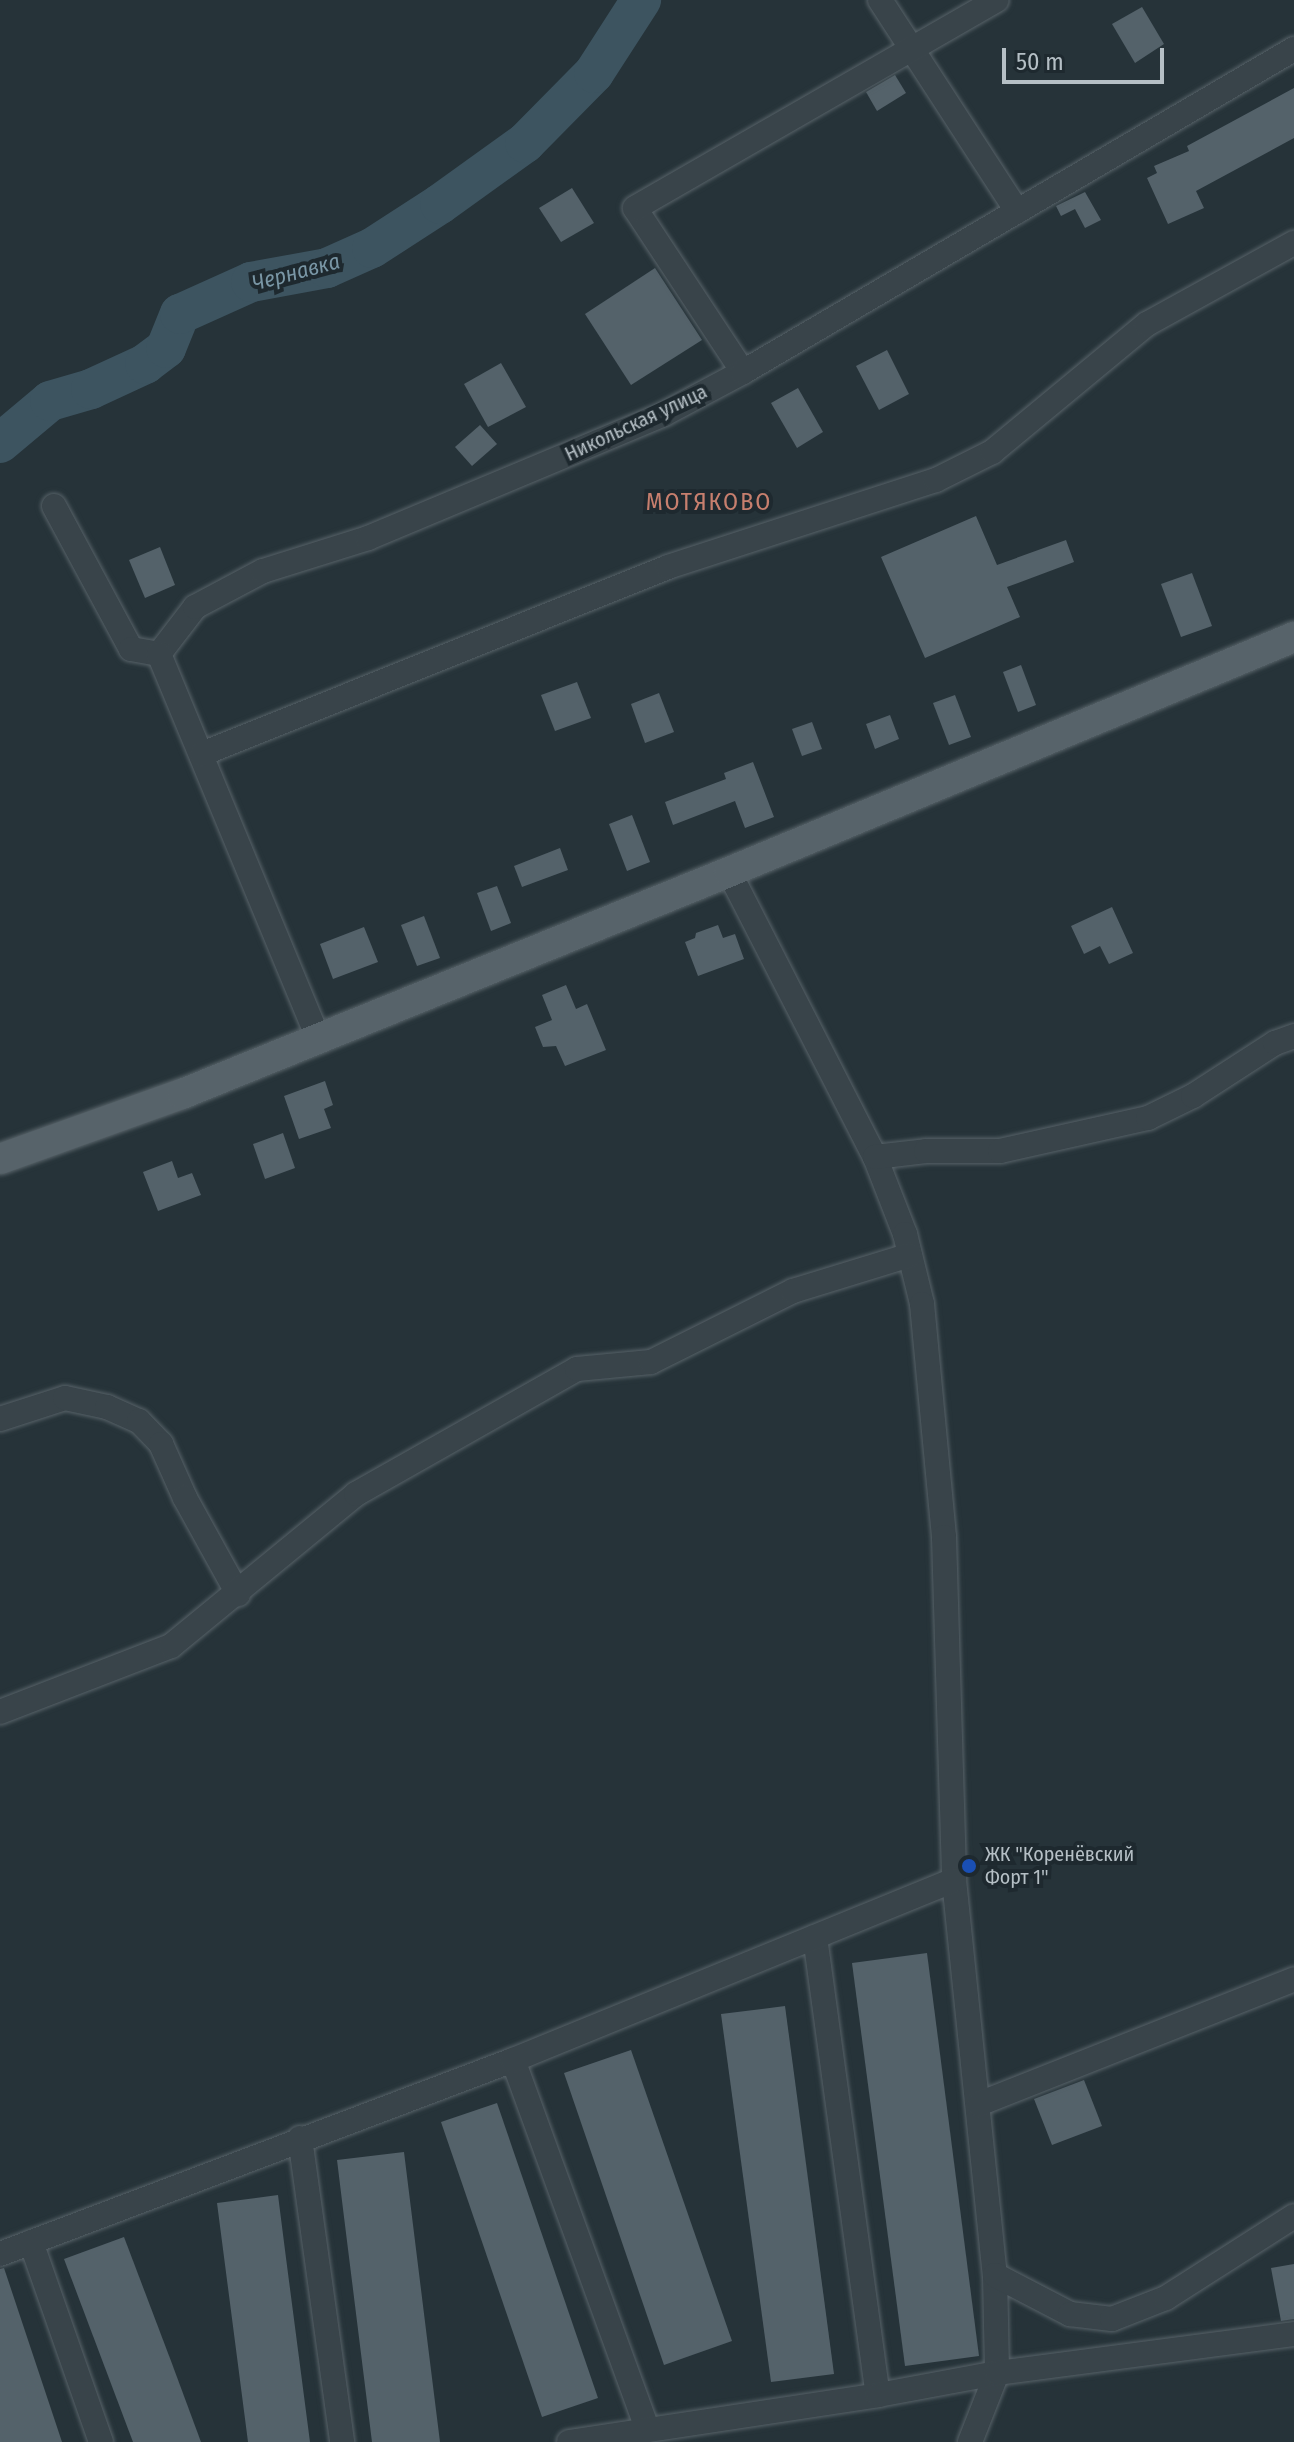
<!DOCTYPE html>
<html>
<head>
<meta charset="utf-8">
<style>
	body { margin:0 }
	#map { position:relative; width:1294px; height:2442px; overflow:hidden; background:#263339; font-family:"Fira Sans Condensed",sans-serif }
	div>[style] { position:absolute }
	.river>* { height:40px; margin:-20px; padding:0 20px; transform-origin:20px; border-radius:20px; background:#3d5460 }
	.building>* { inset:0; background:#54626a }
	.roads { filter:drop-shadow(0 0 2px #576268) drop-shadow(0 0 2px #576268) }
	.minor>* { height:24px; margin:-12px; padding:0 12px; transform-origin:12px; border-radius:12px; background:#39444a }
	.major>* { height:30px; margin:-15px; padding:0 15px; transform-origin:15px; border-radius:15px; background:#57636a }
	.dots>* { width:22px; height:22px; translate:-50% -50%; box-sizing:border-box; border:4px solid #1e292f; border-radius:50% }
	span { translate:-50% -50%; white-space:nowrap; text-align:center; line-height:1.15; -webkit-text-stroke:8px #1e292f; paint-order:stroke }
	.street-label { font-size:20px; color:#b5bfc5 }
	.poi-label { font-size:20px; color:#b5bfc5 }
	.left { translate:0 -50%; text-align:left }
	.water-label { font-size:22px; color:#7996a5; font-style:italic }
	.quarter-label { font-size:24px; color:#c77f6e; letter-spacing:2px }
	.scale { position:absolute; left:1002px; top:48px; width:162px; height:36px; box-sizing:border-box; border:4px solid #b5bfc5; border-top:0; padding-left:10px; font-size:24px; line-height:28px; white-space:nowrap; color:#b5bfc5; -webkit-text-stroke:6px #1e292f; paint-order:stroke }
</style>
</head>
<body>
<div id="map">
	<div class="river">
		<div style="left:0;top:443px;width:65px;rotate:-40deg"></div>
		<div style="left:50px;top:401px;width:43px;rotate:-16.3deg"></div>
		<div style="left:91px;top:389px;width:60px;rotate:-24.8deg"></div>
		<div style="left:145px;top:364px;width:26px;rotate:-37deg"></div>
		<div style="left:166px;top:348px;width:37px;rotate:-68deg"></div>
		<div style="left:180px;top:314px;width:78px;rotate:-24.3deg"></div>
		<div style="left:251px;top:282px;width:77px;rotate:-10.4deg"></div>
		<div style="left:327px;top:268px;width:49px;rotate:-24deg"></div>
		<div style="left:372px;top:248px;width:81px;rotate:-32.9deg"></div>
		<div style="left:440px;top:204px;width:105px;rotate:-35.7deg"></div>
		<div style="left:525px;top:143px;width:98px;rotate:-45.4deg"></div>
		<div style="left:594px;top:73px;width:87px;rotate:-57.2deg"></div>
	</div>
	<div class="building">
		<div style="clip-path:polygon(1142px 7px,1164px 44px,1135px 63px,1112px 24px)"></div>
		<div style="clip-path:polygon(895px 75px,906px 93px,877px 111px,866px 92px)"></div>
		<div style="clip-path:polygon(1294px 88px,1294px 138px,1196px 191px,1204px 208px,1168px 224px,1147px 178px,1157px 173px,1154px 166px,1189px 151px,1187px 146px)"></div>
		<div style="clip-path:polygon(572px 188px,594px 223px,561px 242px,539px 208px)"></div>
		<div style="clip-path:polygon(1085px 192px,1101px 220px,1085px 228px,1075px 209px,1061px 216px,1056px 206px)"></div>
		<div style="clip-path:polygon(655px 268px,702px 340px,631px 385px,585px 314px)"></div>
		<div style="clip-path:polygon(887px 350px,909px 394px,879px 410px,856px 366px)"></div>
		<div style="clip-path:polygon(501px 363px,526px 407px,488px 427px,464px 384px)"></div>
		<div style="clip-path:polygon(798px 388px,823px 432px,797px 448px,771px 403px)"></div>
		<div style="clip-path:polygon(480px 425px,497px 444px,472px 466px,455px 447px)"></div>
		<div style="clip-path:polygon(976px 516px,997px 565px,1066px 540px,1074px 562px,1007px 587px,1020px 617px,925px 658px,881px 557px)"></div>
		<div style="clip-path:polygon(160px 547px,175px 585px,145px 598px,129px 560px)"></div>
		<div style="clip-path:polygon(1192px 573px,1212px 626px,1181px 637px,1161px 584px)"></div>
		<div style="clip-path:polygon(1021px 665px,1036px 705px,1018px 712px,1003px 672px)"></div>
		<div style="clip-path:polygon(577px 682px,591px 718px,555px 731px,541px 695px)"></div>
		<div style="clip-path:polygon(659px 693px,674px 732px,645px 743px,631px 704px)"></div>
		<div style="clip-path:polygon(955px 695px,971px 737px,949px 745px,933px 703px)"></div>
		<div style="clip-path:polygon(890px 715px,899px 739px,875px 749px,866px 724px)"></div>
		<div style="clip-path:polygon(812px 722px,822px 749px,802px 756px,792px 729px)"></div>
		<div style="clip-path:polygon(753px 762px,774px 817px,745px 828px,735px 801px,673px 825px,665px 802px,726px 779px,724px 773px)"></div>
		<div style="clip-path:polygon(632px 815px,650px 862px,627px 871px,609px 824px)"></div>
		<div style="clip-path:polygon(560px 848px,568px 870px,522px 887px,514px 866px)"></div>
		<div style="clip-path:polygon(497px 886px,511px 923px,491px 931px,477px 893px)"></div>
		<div style="clip-path:polygon(1112px 907px,1133px 953px,1109px 964px,1100px 946px,1084px 954px,1071px 926px)"></div>
		<div style="clip-path:polygon(424px 916px,440px 958px,417px 966px,401px 925px)"></div>
		<div style="clip-path:polygon(718px 925px,723px 938px,735px 934px,744px 959px,698px 976px,685px 942px,695px 938px,696px 933px)"></div>
		<div style="clip-path:polygon(364px 927px,378px 962px,333px 979px,320px 944px)"></div>
		<div style="clip-path:polygon(566px 985px,576px 1009px,587px 1004px,606px 1050px,565px 1066px,556px 1046px,543px 1047px,535px 1027px,552px 1020px,542px 995px)"></div>
		<div style="clip-path:polygon(325px 1081px,333px 1105px,324px 1109px,331px 1128px,299px 1139px,284px 1096px)"></div>
		<div style="clip-path:polygon(283px 1133px,295px 1168px,265px 1179px,253px 1144px)"></div>
		<div style="clip-path:polygon(172px 1161px,178px 1178px,192px 1173px,201px 1195px,158px 1211px,143px 1172px)"></div>
		<div style="clip-path:polygon(927px 1953px,979px 2356px,905px 2366px,852px 1963px)"></div>
		<div style="clip-path:polygon(785px 2006px,834px 2374px,771px 2382px,721px 2014px)"></div>
		<div style="clip-path:polygon(631px 2050px,732px 2341px,664px 2365px,564px 2073px)"></div>
		<div style="clip-path:polygon(1084px 2080px,1102px 2126px,1052px 2145px,1034px 2099px)"></div>
		<div style="clip-path:polygon(497px 2103px,598px 2398px,542px 2417px,441px 2122px)"></div>
		<div style="clip-path:polygon(404px 2152px,428px 2346px,440px 2442px,372px 2442px,343px 2209px,337px 2160px)"></div>
		<div style="clip-path:polygon(278px 2195px,286px 2258px,310px 2442px,248px 2442px,217px 2203px)"></div>
		<div style="clip-path:polygon(124px 2237px,171px 2361px,201px 2442px,133px 2442px,64px 2259px)"></div>
		<div style="clip-path:polygon(1294px 2264px,1294px 2319px,1281px 2321px,1271px 2268px)"></div>
		<div style="clip-path:polygon(4px 2268px,62px 2442px,0 2442px,0 2269px)"></div>
	</div>
	<div class="roads">
		<div class="minor">
			<div style="left:880px;top:0;width:252px;rotate:57deg"></div>
			<div style="left:743px;top:372px;width:196px;rotate:-123.4deg"></div>
			<div style="left:635px;top:208px;width:417px;rotate:-29.9deg"></div>
			<div style="left:54px;top:506px;width:162px;rotate:61.7deg"></div>
			<div style="left:131px;top:649px;width:28px;rotate:10deg"></div>
			<div style="left:159px;top:654px;width:59px;rotate:-52.5deg"></div>
			<div style="left:195px;top:607px;width:77px;rotate:-27.9deg"></div>
			<div style="left:263px;top:571px;width:110px;rotate:-17.4deg"></div>
			<div style="left:368px;top:538px;width:321px;rotate:-22.7deg"></div>
			<div style="left:664px;top:414px;width:89px;rotate:-28deg"></div>
			<div style="left:743px;top:372px;width:639px;rotate:-30.38deg"></div>
			<div style="left:159px;top:654px;width:415px;rotate:67.5deg"></div>
			<div style="left:202px;top:754px;width:502px;rotate:-21.86deg"></div>
			<div style="left:668px;top:567px;width:282px;rotate:-18deg"></div>
			<div style="left:936px;top:480px;width:63px;rotate:-26.6deg"></div>
			<div style="left:992px;top:452px;width:201px;rotate:-39.6deg"></div>
			<div style="left:1147px;top:324px;width:168px;rotate:-28.9deg"></div>
			<div style="left:729px;top:872px;width:320px;rotate:62.9deg"></div>
			<div style="left:875px;top:1157px;width:83px;rotate:68.7deg"></div>
			<div style="left:905px;top:1234px;width:72px;rotate:76.3deg"></div>
			<div style="left:922px;top:1304px;width:234px;rotate:84.6deg"></div>
			<div style="left:944px;top:1537px;width:343px;rotate:88.3deg"></div>
			<div style="left:954px;top:1880px;width:397px;rotate:84.1deg"></div>
			<div style="left:995px;top:2275px;width:98px;rotate:88.8deg"></div>
			<div style="left:997px;top:2373px;width:74px;rotate:111.4deg"></div>
			<div style="left:875px;top:1157px;width:51px;rotate:-6.7deg"></div>
			<div style="left:926px;top:1151px;width:74px"></div>
			<div style="left:1000px;top:1151px;width:152px;rotate:-12.6deg"></div>
			<div style="left:1148px;top:1118px;width:50px;rotate:-26.1deg"></div>
			<div style="left:1193px;top:1096px;width:98px;rotate:-32.9deg"></div>
			<div style="left:1275px;top:1043px;width:20px;rotate:-20deg"></div>
			<div style="left:0;top:1419px;width:68px;rotate:-17.9deg"></div>
			<div style="left:65px;top:1398px;width:43px;rotate:12.1deg"></div>
			<div style="left:107px;top:1407px;width:35px;rotate:24deg"></div>
			<div style="left:139px;top:1421px;width:32px;rotate:46deg"></div>
			<div style="left:161px;top:1444px;width:59px;rotate:66deg"></div>
			<div style="left:185px;top:1498px;width:110px;rotate:61.1deg"></div>
			<div style="left:0;top:1712px;width:183px;rotate:-21.1deg"></div>
			<div style="left:171px;top:1646px;width:239px;rotate:-39.4deg"></div>
			<div style="left:356px;top:1494px;width:254px;rotate:-29.5deg"></div>
			<div style="left:577px;top:1369px;width:74px;rotate:-5.4deg"></div>
			<div style="left:651px;top:1362px;width:159px;rotate:-26.6deg"></div>
			<div style="left:793px;top:1291px;width:122px;rotate:-17.1deg"></div>
			<div style="left:815px;top:1937px;width:462px;rotate:82.2deg"></div>
			<div style="left:513px;top:2060px;width:392px;rotate:70deg"></div>
			<div style="left:979px;top:2104px;width:339px;rotate:-21.6deg"></div>
			<div style="left:300px;top:2138px;width:307px;rotate:82.1deg"></div>
			<div style="left:31px;top:2242px;width:212px;rotate:70.7deg"></div>
			<div style="left:0;top:2254px;width:548px;rotate:-20.71deg"></div>
			<div style="left:513px;top:2060px;width:476px;rotate:-22.2deg"></div>
			<div style="left:995px;top:2275px;width:85px;rotate:27.5deg"></div>
			<div style="left:1070px;top:2314px;width:42px;rotate:6.8deg"></div>
			<div style="left:1112px;top:2319px;width:58px;rotate:-21.3deg"></div>
			<div style="left:1166px;top:2298px;width:152px;rotate:-32.6deg"></div>
			<div style="left:569px;top:2442px;width:313px;rotate:-8.6deg"></div>
			<div style="left:878px;top:2395px;width:121px;rotate:-10.5deg"></div>
			<div style="left:997px;top:2373px;width:300px;rotate:-7.5deg"></div>
		</div>
		<div class="major">
			<div style="left:0;top:1159px;width:193px;rotate:-19.7deg"></div>
			<div style="left:182px;top:1094px;width:590px;rotate:-22.09deg"></div>
			<div style="left:729px;top:872px;width:612px;rotate:-22.58deg"></div>
		</div>
	</div>
	<div class="dots">
		<div style="left:969px;top:1866px;background:#1a4fb4"></div>
	</div>
	<div class="street-label">
		<span style="left:636px;top:423px;rotate:-25deg">Никольская улица</span>
	</div>
	<div class="poi-label">
		<span class="left" style="left:985px;top:1866px">ЖК "Коренёвский<br>Форт 1"</span>
	</div>
	<div class="water-label">
		<span style="left:296px;top:272px;rotate:-15deg">Чернавка</span>
	</div>
	<div class="quarter-label">
		<span style="left:709px;top:503px">МОТЯКОВО</span>
	</div>
	<div class="scale">50 m</div>
</div>
</body>
</html>
